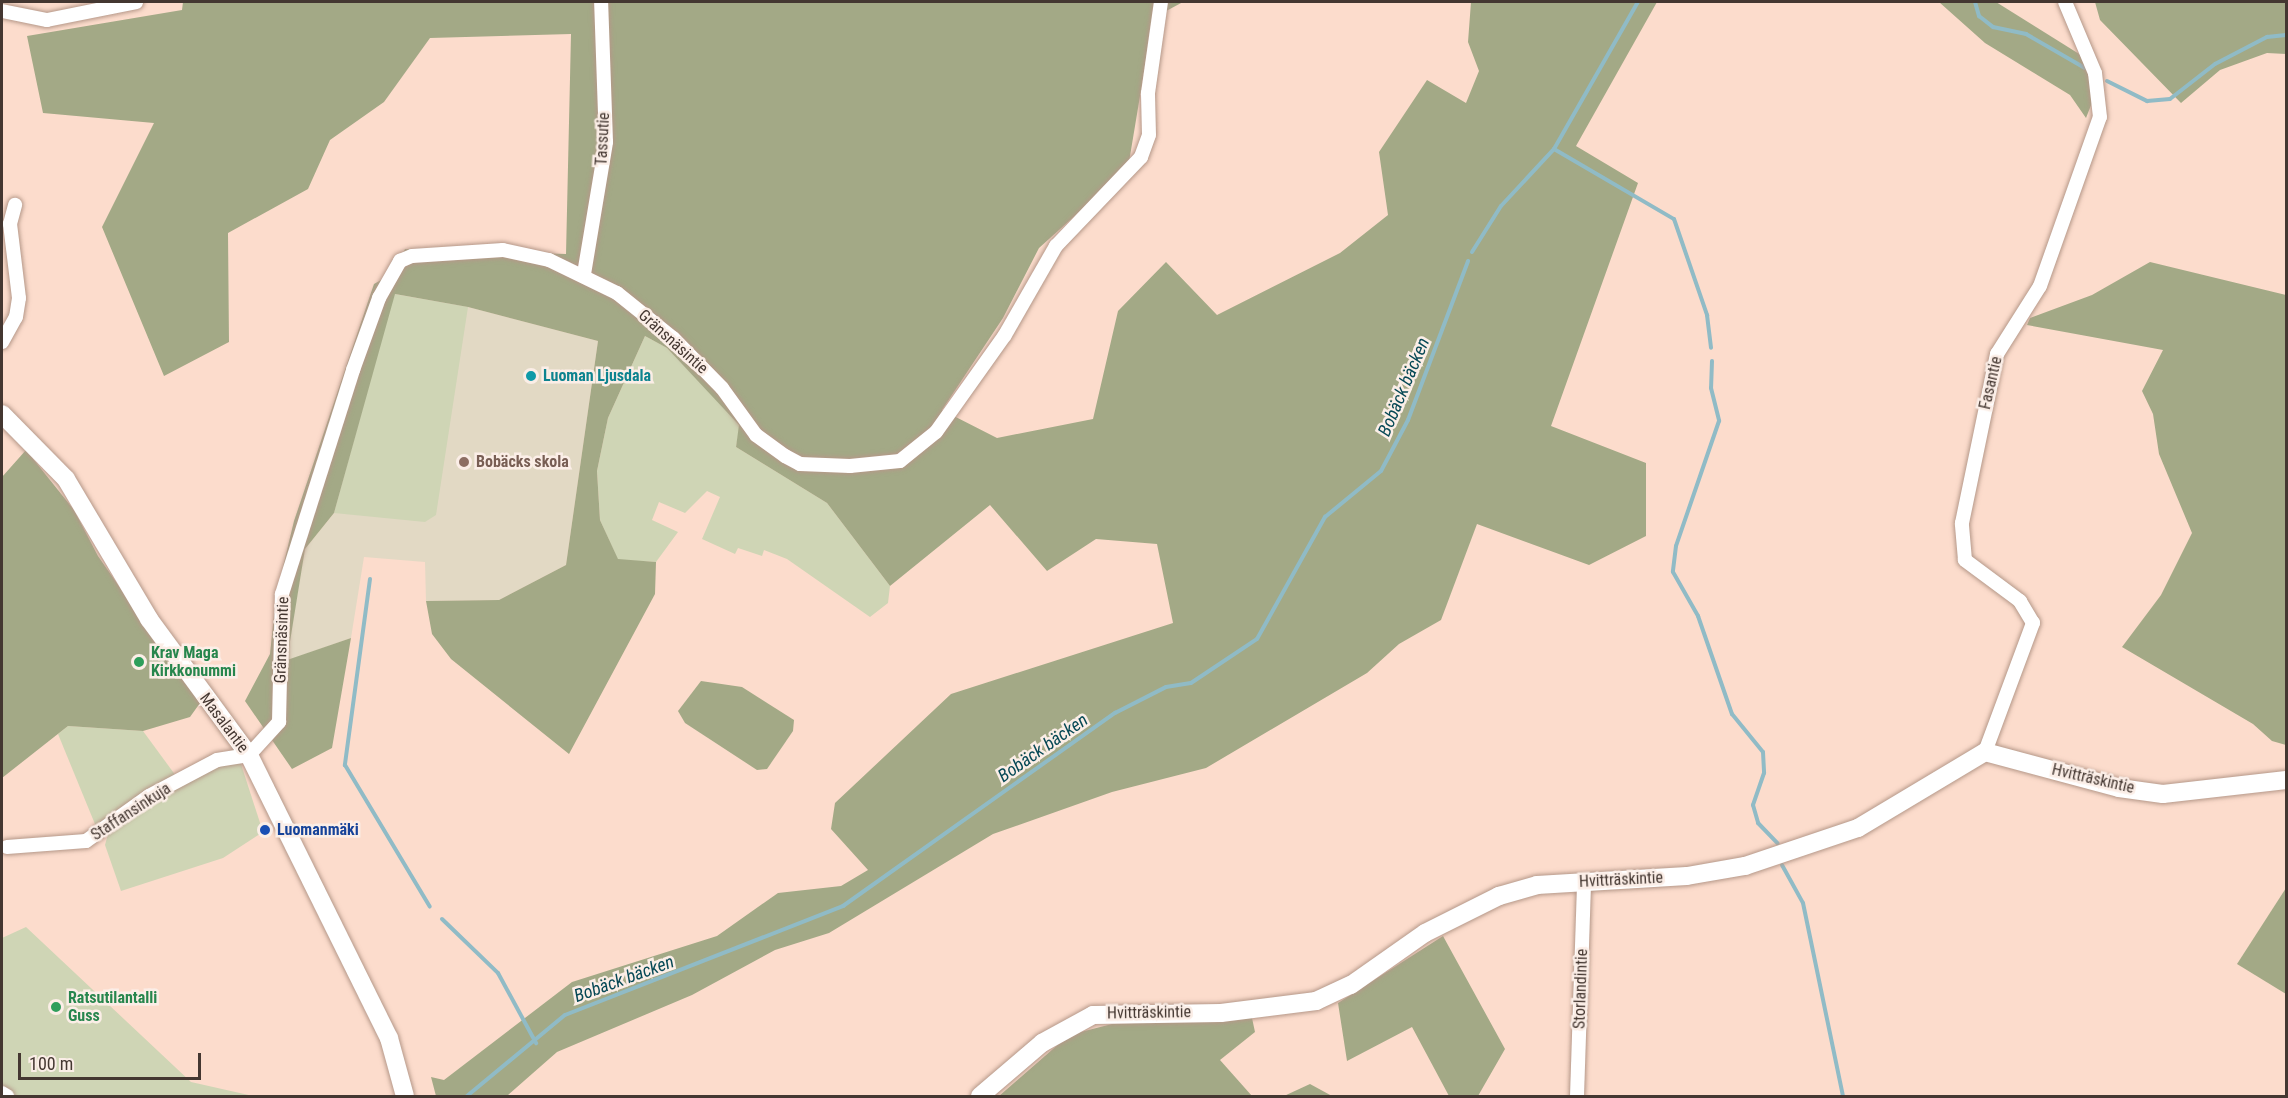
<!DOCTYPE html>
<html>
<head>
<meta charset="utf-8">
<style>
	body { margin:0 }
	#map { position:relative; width:2288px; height:1098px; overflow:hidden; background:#fcdccc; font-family:"Roboto Condensed",sans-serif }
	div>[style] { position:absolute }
	.education>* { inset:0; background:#e2d9c4 }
	.green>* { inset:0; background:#cfd5b5 }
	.forest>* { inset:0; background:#a3a986 }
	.stream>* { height:4px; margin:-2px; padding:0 2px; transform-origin:2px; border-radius:2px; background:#90bbc6 }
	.roads { filter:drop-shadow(0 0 2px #b59889) drop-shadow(0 0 2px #b59889) }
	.street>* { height:14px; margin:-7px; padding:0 7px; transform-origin:7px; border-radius:7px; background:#fff }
	.secondary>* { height:18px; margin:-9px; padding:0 9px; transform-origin:9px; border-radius:9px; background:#fff }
	.dots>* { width:16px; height:16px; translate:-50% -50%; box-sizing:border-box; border:3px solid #fbeee7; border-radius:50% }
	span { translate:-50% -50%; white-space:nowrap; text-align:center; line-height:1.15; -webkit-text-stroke:5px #fbeee7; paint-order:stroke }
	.street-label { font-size:16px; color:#443731 }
	.culture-label { font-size:16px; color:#0d838f; font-weight:700 }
	.left { translate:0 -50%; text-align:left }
	.education-label { font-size:16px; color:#785e54; font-weight:700 }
	.leisure-label { font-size:16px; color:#27864d; font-weight:700 }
	.transit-label { font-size:16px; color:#164399; font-weight:700 }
	.water-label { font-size:18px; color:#064855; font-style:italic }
	.frame { position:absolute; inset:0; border:3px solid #443731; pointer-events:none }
	.scale { position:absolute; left:18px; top:1053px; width:183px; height:27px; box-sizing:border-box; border:3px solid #443731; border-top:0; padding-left:8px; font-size:18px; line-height:21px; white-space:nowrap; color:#443731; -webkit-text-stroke:4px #fbeee7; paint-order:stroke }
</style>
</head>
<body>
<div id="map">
	<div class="education">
		<div style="clip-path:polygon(394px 294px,468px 307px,598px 341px,566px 565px,499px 600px,426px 601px,425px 562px,364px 557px,351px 638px,286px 661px,305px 549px,334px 513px)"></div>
	</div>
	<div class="green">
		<div style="clip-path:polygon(394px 294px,468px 307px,436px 515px,425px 522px,334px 513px)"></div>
		<div style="clip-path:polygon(645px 336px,667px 348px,740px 425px,736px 447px,827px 503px,890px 586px,888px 603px,870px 617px,787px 559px,764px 550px,762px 556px,738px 548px,735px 554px,702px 539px,720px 497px,707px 491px,685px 513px,659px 502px,652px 520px,678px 532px,656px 562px,618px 560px,600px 520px,597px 471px,608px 418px)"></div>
		<div style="clip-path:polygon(68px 726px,143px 731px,176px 776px,97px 829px,58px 734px)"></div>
		<div style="clip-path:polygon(240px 761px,263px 832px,223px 858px,121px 891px,105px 845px,108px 834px,156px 800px,220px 765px)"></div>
		<div style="clip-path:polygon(26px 927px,191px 1082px,253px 1096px,2px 1096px,2px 938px)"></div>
	</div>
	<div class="forest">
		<div style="clip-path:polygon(183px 2px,1183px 2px,1153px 18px,1128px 168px,1039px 248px,1003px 318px,942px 410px,997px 438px,1093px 419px,1118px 311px,1166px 262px,1217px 315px,1340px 253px,1388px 215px,1379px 152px,1427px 80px,1466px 103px,1479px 71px,1468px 42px,1471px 2px,1657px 2px,1576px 146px,1638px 183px,1551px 426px,1646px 463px,1646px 536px,1589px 565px,1477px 524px,1441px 620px,1399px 644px,1367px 673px,1206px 768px,1112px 792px,993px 834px,829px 933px,775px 950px,692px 995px,557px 1052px,507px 1096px,436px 1096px,431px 1077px,444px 1080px,572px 982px,717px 936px,778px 893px,841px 886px,868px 870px,831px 829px,835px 803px,951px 694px,1173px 623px,1157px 544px,1096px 539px,1047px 571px,990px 505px,890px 586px,827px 503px,736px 447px,739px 425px,667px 348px,645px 336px,608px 418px,597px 471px,600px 520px,618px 559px,656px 562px,655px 594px,569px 754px,451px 659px,432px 634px,426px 601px,499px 600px,566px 565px,598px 341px,468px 307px,395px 294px,334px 513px,305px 549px,287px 660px,351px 638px,332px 748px,292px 769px,245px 701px,270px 654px,276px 596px,294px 521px,374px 284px,392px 274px,405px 249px,566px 254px,571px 34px,430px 38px,384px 102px,330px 140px,308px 189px,228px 233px,229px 342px,164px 376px,102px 227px,154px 123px,43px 113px,27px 36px,182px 10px)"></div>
		<div style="clip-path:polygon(1939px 2px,1996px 2px,2084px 57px,2095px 95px,2086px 118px,2070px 95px,1985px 43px)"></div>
		<div style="clip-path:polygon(2095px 2px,2286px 2px,2286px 54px,2267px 53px,2220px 70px,2181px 103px,2100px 20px)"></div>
		<div style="clip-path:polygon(2150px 262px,2286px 295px,2286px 745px,2272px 741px,2253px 724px,2122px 647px,2161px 595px,2192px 533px,2159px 454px,2153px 414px,2142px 391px,2163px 350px,2027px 325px,2030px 318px,2092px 295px)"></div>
		<div style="clip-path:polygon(26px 450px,74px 510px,98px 556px,200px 703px,190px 717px,143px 731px,68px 726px,2px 778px,2px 477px)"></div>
		<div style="clip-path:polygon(701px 681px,742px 687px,794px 720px,793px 731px,767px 769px,757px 770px,685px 723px,678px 711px)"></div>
		<div style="clip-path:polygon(2286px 888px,2286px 994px,2237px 964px)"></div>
		<div style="clip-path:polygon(1443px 936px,1505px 1049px,1478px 1096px,1449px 1096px,1412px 1027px,1347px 1061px,1338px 1003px)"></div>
		<div style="clip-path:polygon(1252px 1018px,1255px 1032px,1220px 1060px,1252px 1096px,999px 1096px,1069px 1035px,1112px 1024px)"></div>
		<div style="clip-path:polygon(1310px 1084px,1332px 1096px,1284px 1096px)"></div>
	</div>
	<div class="stream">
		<div style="left:1975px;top:2px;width:15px;rotate:74deg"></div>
		<div style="left:1979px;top:16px;width:18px;rotate:38deg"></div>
		<div style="left:1993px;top:27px;width:34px;rotate:12deg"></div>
		<div style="left:2026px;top:34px;width:68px;rotate:30deg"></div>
		<div style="left:2107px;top:81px;width:45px;rotate:26.6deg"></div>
		<div style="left:2147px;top:101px;width:23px;rotate:-5deg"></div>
		<div style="left:2170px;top:99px;width:57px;rotate:-37.9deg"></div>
		<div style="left:2215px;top:64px;width:59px;rotate:-27.4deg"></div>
		<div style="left:2267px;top:37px;width:19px;rotate:-6deg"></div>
		<div style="left:1554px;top:149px;width:139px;rotate:30.3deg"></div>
		<div style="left:1674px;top:219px;width:102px;rotate:71deg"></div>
		<div style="left:1707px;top:315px;width:33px;rotate:83deg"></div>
		<div style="left:1472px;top:252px;width:54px;rotate:-57.8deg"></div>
		<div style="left:1501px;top:206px;width:78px;rotate:-47.1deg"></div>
		<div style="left:1554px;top:149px;width:169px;rotate:-60.3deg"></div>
		<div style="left:1712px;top:361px;width:27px;rotate:92deg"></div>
		<div style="left:1711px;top:388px;width:34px;rotate:76deg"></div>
		<div style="left:1719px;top:421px;width:132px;rotate:109deg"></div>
		<div style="left:1676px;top:546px;width:26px;rotate:97deg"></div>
		<div style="left:1673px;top:572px;width:51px;rotate:60.4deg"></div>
		<div style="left:1698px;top:616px;width:104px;rotate:70.9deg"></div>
		<div style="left:1732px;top:714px;width:49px;rotate:50.8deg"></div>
		<div style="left:1763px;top:752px;width:21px;rotate:87deg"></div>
		<div style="left:1764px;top:773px;width:34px;rotate:109deg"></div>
		<div style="left:1753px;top:805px;width:19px;rotate:74deg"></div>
		<div style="left:1758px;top:823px;width:28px;rotate:46deg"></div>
		<div style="left:370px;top:579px;width:188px;rotate:97.7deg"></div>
		<div style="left:345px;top:765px;width:165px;rotate:59.1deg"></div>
		<div style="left:1782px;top:865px;width:43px;rotate:61.1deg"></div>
		<div style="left:1803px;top:903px;width:197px;rotate:78.3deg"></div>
		<div style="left:442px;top:919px;width:78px;rotate:44deg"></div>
		<div style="left:498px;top:973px;width:80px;rotate:61.5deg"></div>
		<div style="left:467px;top:1096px;width:127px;rotate:-39.6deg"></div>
		<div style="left:565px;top:1015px;width:299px;rotate:-21.4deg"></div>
		<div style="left:843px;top:906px;width:334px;rotate:-35.4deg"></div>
		<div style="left:1115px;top:713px;width:57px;rotate:-27deg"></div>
		<div style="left:1166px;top:687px;width:25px;rotate:-9deg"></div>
		<div style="left:1191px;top:683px;width:79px;rotate:-33.7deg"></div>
		<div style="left:1257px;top:639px;width:140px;rotate:-60.9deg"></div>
		<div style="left:1325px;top:517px;width:72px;rotate:-39.4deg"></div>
		<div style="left:1381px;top:471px;width:58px;rotate:-62.1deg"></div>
		<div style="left:1408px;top:420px;width:170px;rotate:-69.3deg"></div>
	</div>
	<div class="roads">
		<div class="street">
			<div style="left:2px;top:11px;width:46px;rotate:11.3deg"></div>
			<div style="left:47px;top:20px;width:91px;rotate:-11.4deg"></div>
			<div style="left:584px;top:274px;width:134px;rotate:-80.5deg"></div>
			<div style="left:606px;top:142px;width:140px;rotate:-92deg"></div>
			<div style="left:2px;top:342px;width:29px;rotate:-61deg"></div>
			<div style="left:16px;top:317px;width:19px;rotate:-81deg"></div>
			<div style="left:19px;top:298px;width:75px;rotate:-96.9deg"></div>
			<div style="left:10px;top:224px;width:20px;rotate:-75deg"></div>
			<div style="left:1985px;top:752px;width:138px;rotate:-69.6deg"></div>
			<div style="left:2033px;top:623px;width:26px;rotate:-121deg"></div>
			<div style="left:2020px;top:601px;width:69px;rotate:-143.3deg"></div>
			<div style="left:1965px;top:560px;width:37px;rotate:-95deg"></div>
			<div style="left:1962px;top:523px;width:173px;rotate:-78.3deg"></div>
			<div style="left:1997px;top:354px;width:80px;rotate:-57.7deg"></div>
			<div style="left:2040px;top:286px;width:179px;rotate:-70.5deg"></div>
			<div style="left:2100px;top:117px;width:44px;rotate:-96.5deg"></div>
			<div style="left:2095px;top:73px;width:77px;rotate:-112.9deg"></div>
			<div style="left:7px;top:847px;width:79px;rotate:-4.3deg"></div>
			<div style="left:86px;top:841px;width:77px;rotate:-35.5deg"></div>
			<div style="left:149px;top:796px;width:77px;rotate:-27.9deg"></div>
			<div style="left:217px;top:760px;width:32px;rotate:-9deg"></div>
			<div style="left:249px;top:755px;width:45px;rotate:-47.7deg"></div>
			<div style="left:279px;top:722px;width:128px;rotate:-88.7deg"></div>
			<div style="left:282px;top:594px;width:235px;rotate:-72.4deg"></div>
			<div style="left:353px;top:370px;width:77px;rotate:-70.1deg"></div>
			<div style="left:379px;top:298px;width:43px;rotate:-60.4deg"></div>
			<div style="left:400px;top:261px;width:13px;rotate:-23deg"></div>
			<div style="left:412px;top:256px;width:91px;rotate:-3.8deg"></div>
			<div style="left:503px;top:250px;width:47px;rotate:12.3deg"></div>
			<div style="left:549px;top:260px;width:76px;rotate:25.9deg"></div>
			<div style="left:617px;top:293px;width:72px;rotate:38.8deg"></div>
			<div style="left:673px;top:338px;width:70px;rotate:45.6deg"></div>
			<div style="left:722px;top:388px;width:58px;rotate:54.1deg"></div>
			<div style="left:756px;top:435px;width:36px;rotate:36deg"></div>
			<div style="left:785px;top:456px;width:17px;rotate:28deg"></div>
			<div style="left:800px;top:464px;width:50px;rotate:2.3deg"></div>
			<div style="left:850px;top:466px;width:50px;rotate:-5.7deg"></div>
			<div style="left:900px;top:461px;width:46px;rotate:-38.9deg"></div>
			<div style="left:936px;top:432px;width:119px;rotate:-54.6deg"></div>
			<div style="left:1005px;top:335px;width:103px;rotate:-60.2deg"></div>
			<div style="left:1056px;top:246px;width:123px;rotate:-46.3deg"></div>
			<div style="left:1141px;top:157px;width:23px;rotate:-70deg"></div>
			<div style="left:1149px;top:135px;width:42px;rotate:-91.4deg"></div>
			<div style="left:1148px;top:93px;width:92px;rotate:-81.9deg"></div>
			<div style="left:2px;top:1093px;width:6px;rotate:31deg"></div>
			<div style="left:1577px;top:1096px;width:215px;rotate:-88.1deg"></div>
		</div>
		<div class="secondary">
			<div style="left:2px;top:414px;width:91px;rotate:45.4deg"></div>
			<div style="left:66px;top:479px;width:163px;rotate:59.3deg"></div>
			<div style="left:149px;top:619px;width:169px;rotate:53.7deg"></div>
			<div style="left:249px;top:755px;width:316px;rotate:63.7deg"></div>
			<div style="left:389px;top:1038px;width:60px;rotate:74.6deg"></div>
			<div style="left:980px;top:1096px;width:82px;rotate:-40.5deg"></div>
			<div style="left:1042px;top:1043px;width:58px;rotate:-28.8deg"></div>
			<div style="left:1093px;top:1015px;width:128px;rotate:-0.9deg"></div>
			<div style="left:1221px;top:1013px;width:96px;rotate:-7.2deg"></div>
			<div style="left:1316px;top:1001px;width:38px;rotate:-25deg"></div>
			<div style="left:1351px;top:985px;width:90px;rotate:-35.1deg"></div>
			<div style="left:1425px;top:933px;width:83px;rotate:-26.6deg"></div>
			<div style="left:1499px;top:896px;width:40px;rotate:-16deg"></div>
			<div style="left:1537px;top:885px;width:150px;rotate:-3.4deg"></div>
			<div style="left:1687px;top:876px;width:59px;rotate:-9.8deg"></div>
			<div style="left:1745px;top:866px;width:119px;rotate:-18.6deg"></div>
			<div style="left:1858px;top:828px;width:148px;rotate:-30.9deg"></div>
			<div style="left:1985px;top:752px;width:139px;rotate:15deg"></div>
			<div style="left:2119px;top:788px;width:44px;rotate:7.8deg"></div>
			<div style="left:2163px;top:794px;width:124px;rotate:-6.5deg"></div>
		</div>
	</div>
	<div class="dots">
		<div style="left:531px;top:376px;background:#0f9aa8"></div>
		<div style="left:464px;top:462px;background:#8d6e63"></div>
		<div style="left:139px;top:662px;background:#2e9e5b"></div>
		<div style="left:265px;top:830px;background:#1a4fb4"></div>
		<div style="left:56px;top:1007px;background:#2e9e5b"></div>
	</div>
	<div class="street-label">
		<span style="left:603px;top:139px;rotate:-87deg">Tassutie</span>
		<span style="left:673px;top:342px;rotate:42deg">Gränsnäsintie</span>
		<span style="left:1991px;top:383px;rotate:-77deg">Fasantie</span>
		<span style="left:282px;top:640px;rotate:-88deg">Gränsnäsintie</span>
		<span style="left:224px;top:723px;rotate:53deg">Masalantie</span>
		<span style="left:2093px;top:779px;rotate:13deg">Hvitträskintie</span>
		<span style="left:131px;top:812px;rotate:-33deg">Staffansinkuja</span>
		<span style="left:1621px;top:880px;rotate:-3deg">Hvitträskintie</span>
		<span style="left:1581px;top:989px;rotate:-88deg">Storlandintie</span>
		<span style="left:1149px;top:1013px;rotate:-1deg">Hvitträskintie</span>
	</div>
	<div class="culture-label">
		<span class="left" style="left:543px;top:376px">Luoman Ljusdala</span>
	</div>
	<div class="education-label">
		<span class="left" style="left:476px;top:462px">Bobäcks skola</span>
	</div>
	<div class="leisure-label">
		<span class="left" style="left:151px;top:662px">Krav Maga<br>Kirkkonummi</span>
		<span class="left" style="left:68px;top:1007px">Ratsutilantalli<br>Guss</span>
	</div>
	<div class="transit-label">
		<span class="left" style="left:277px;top:830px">Luomanmäki</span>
	</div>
	<div class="water-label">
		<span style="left:1404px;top:387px;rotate:-67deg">Bobäck bäcken</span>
		<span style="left:1043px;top:748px;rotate:-35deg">Bobäck bäcken</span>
		<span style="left:624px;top:979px;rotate:-20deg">Bobäck bäcken</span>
	</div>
	<div class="frame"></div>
	<div class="scale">100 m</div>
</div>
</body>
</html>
